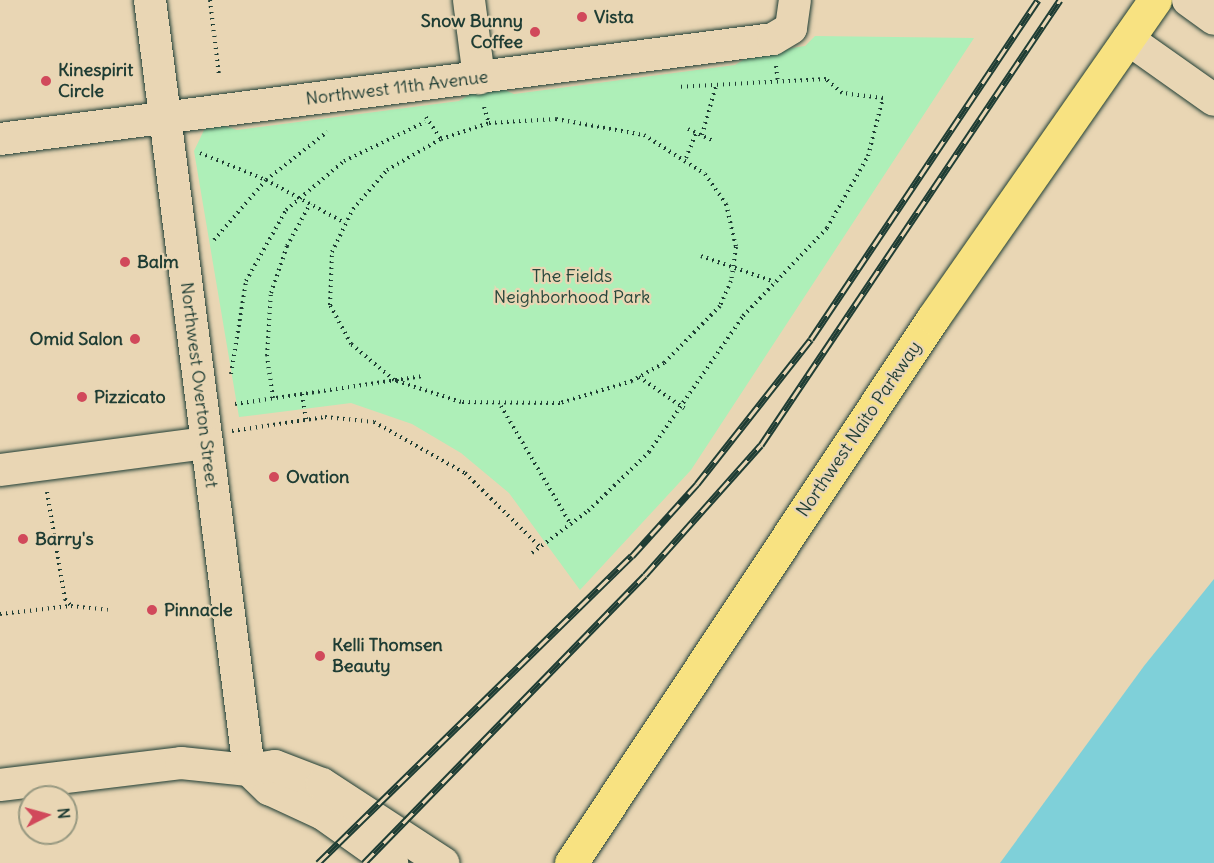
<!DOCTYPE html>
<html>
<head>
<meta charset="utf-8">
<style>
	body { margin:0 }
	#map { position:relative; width:1214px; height:863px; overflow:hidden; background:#e9d6b4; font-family:Delius,sans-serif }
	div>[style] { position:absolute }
	.green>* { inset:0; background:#aeefb8 }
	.water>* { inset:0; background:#7fd0d9 }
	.path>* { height:4px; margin-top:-2px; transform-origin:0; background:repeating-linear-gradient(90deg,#1f3d34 0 1.5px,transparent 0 6px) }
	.roads { filter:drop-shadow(0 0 2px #1f3d34) drop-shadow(0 0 2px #1f3d34) }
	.minor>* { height:32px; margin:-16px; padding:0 16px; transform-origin:16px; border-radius:16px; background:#e9d6b4 }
	.major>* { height:33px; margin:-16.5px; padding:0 16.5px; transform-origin:16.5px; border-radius:16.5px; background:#f8e281 }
	.rail>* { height:7px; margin-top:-3.5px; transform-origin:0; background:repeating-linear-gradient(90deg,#e9d6b4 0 14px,#1f3d34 0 28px); box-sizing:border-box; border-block:2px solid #1f3d34 }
	.dots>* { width:16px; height:16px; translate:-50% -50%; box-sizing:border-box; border:3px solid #e9d6b4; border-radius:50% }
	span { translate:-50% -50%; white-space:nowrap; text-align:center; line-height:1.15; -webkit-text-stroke:4.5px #e9d6b4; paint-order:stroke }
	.poi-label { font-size:18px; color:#1f3d34; font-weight:700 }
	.left { translate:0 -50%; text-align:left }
	.right { translate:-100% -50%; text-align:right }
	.street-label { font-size:18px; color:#1f3d34 }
	.park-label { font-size:18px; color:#26463b }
	.north { position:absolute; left:18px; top:785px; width:60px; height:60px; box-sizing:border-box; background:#e9d6b4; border:2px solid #989981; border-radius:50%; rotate:84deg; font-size:16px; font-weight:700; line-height:24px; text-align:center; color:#1f3d34 }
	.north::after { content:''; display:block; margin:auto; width:21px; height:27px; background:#d1495b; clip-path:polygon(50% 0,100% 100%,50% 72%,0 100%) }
</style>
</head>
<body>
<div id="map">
	<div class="green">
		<div style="clip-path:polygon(815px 36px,974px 38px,691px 470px,580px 590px,509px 493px,461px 453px,412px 424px,351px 403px,239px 417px,194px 151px,205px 128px,222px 125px,237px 130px,459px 101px,476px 90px,498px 87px,514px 94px,735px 65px,753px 54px,805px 46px)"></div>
	</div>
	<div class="water">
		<div style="clip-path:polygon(1214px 579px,1214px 863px,1000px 863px,1144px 666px)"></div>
	</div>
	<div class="path">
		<div style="left:210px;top:0;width:77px;rotate:83.2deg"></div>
		<div style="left:776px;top:66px;width:16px;rotate:83deg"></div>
		<div style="left:484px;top:107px;width:17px;rotate:73deg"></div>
		<div style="left:426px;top:117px;width:27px;rotate:56deg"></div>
		<div style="left:556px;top:119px;width:89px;rotate:10.3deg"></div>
		<div style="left:644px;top:135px;width:72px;rotate:32.6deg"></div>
		<div style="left:705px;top:174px;width:37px;rotate:55deg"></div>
		<div style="left:726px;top:204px;width:44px;rotate:76.9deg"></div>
		<div style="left:736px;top:247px;width:34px;rotate:98deg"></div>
		<div style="left:731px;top:281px;width:27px;rotate:114deg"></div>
		<div style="left:720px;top:306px;width:80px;rotate:134.5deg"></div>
		<div style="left:664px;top:363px;width:37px;rotate:151deg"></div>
		<div style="left:632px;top:381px;width:75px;rotate:163deg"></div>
		<div style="left:560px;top:403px;width:99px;rotate:-179.4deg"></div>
		<div style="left:461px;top:402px;width:71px;rotate:-161.8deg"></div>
		<div style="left:394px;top:380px;width:56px;rotate:-140.1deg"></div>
		<div style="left:351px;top:344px;width:44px;rotate:-118.3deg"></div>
		<div style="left:330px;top:305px;width:53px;rotate:-87.8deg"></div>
		<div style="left:332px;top:252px;width:48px;rotate:-64deg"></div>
		<div style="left:353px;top:209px;width:52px;rotate:-48.9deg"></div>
		<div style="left:387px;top:170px;width:62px;rotate:-29.9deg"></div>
		<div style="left:441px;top:139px;width:51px;rotate:-18.4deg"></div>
		<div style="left:489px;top:123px;width:67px;rotate:-3.4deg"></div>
		<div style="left:688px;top:129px;width:26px;rotate:25deg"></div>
		<div style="left:702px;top:135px;width:51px;rotate:-74.1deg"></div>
		<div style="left:200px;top:153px;width:71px;rotate:22.2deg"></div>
		<div style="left:266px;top:180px;width:90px;rotate:28.6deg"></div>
		<div style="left:686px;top:158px;width:27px;rotate:-68deg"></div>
		<div style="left:214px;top:240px;width:79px;rotate:-49.1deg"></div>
		<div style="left:266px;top:180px;width:78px;rotate:-38.2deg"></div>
		<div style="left:701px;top:256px;width:78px;rotate:19.4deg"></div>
		<div style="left:231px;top:374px;width:94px;rotate:-80.8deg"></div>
		<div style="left:246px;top:281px;width:81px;rotate:-60.6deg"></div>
		<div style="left:286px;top:210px;width:76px;rotate:-40.2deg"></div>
		<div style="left:344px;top:161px;width:90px;rotate:-25.7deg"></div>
		<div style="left:639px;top:377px;width:55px;rotate:34.6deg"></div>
		<div style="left:302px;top:394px;width:26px;rotate:81deg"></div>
		<div style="left:273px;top:398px;width:42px;rotate:-98.1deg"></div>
		<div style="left:267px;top:356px;width:63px;rotate:-86.4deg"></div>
		<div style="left:271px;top:293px;width:50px;rotate:-71.2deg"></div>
		<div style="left:287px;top:246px;width:48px;rotate:-61.3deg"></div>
		<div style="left:235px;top:404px;width:190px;rotate:-8.5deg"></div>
		<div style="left:501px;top:406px;width:138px;rotate:59.5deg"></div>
		<div style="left:232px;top:431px;width:94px;rotate:-8.6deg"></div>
		<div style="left:325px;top:417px;width:49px;rotate:5.8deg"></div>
		<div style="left:374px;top:422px;width:104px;rotate:29.3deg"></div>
		<div style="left:465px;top:473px;width:105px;rotate:44.6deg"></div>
		<div style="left:47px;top:492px;width:109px;rotate:80.5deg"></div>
		<div style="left:65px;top:599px;width:9px;rotate:49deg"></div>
		<div style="left:71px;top:606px;width:37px;rotate:6deg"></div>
		<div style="left:532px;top:553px;width:70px;rotate:-36.9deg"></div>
		<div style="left:588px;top:511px;width:85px;rotate:-44deg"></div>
		<div style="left:649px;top:452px;width:165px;rotate:-55.3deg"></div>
		<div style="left:743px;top:316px;width:122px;rotate:-46.3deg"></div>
		<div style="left:827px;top:228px;width:83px;rotate:-60.3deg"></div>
		<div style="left:868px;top:156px;width:60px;rotate:-75.5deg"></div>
		<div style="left:883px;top:98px;width:41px;rotate:-173deg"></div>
		<div style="left:842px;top:93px;width:21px;rotate:-139deg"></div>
		<div style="left:826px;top:79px;width:150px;rotate:176.9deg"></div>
		<div style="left:0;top:614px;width:71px;rotate:-6.4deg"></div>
	</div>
	<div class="roads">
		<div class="minor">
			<div style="left:150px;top:0;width:776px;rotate:82.67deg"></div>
			<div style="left:469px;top:0;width:79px;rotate:82.7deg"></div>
			<div style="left:1188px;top:0;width:32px;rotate:36deg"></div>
			<div style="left:1128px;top:39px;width:105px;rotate:35.3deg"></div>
			<div style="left:0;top:139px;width:779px;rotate:-7.37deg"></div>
			<div style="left:773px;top:39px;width:21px;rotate:-31deg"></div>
			<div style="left:791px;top:28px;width:28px;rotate:-82deg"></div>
			<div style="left:0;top:470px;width:208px;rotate:-7.5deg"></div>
			<div style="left:249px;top:770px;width:28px;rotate:44deg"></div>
			<div style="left:269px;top:789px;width:60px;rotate:24.8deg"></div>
			<div style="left:323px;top:814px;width:85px;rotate:35.4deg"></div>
			<div style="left:0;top:785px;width:182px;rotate:-6.9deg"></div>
			<div style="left:181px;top:763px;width:68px;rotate:5.9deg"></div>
			<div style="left:249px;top:770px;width:26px;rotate:-9deg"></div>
			<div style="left:275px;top:766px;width:50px;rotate:21deg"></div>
			<div style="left:322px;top:784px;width:145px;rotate:33.1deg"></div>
		</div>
		<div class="major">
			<div style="left:571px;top:863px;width:654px;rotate:-56.41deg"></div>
			<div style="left:933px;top:318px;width:388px;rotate:-55.1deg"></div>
		</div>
	</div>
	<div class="rail">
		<div style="left:318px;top:863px;width:439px;rotate:-44.4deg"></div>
		<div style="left:632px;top:556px;width:97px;rotate:-47.9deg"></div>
		<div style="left:697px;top:484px;width:184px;rotate:-51.8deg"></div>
		<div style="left:811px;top:339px;width:408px;rotate:-56.2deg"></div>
		<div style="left:364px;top:863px;width:402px;rotate:-45.7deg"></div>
		<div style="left:645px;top:575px;width:174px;rotate:-48.3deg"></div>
		<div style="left:761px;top:445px;width:536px;rotate:-56.1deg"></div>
	</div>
	<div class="dots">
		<div style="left:582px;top:17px;background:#d1495b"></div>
		<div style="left:535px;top:32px;background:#d1495b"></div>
		<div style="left:46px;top:81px;background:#d1495b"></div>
		<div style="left:125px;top:262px;background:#d1495b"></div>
		<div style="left:135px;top:339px;background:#d1495b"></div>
		<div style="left:82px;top:397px;background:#d1495b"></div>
		<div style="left:274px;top:477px;background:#d1495b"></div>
		<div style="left:23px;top:539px;background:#d1495b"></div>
		<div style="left:152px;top:610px;background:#d1495b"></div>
		<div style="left:320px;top:656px;background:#d1495b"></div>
	</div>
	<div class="poi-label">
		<span class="left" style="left:594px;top:17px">Vista</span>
		<span class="right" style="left:523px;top:32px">Snow Bunny<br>Coffee</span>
		<span class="left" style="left:58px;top:81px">Kinespirit<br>Circle</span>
		<span class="left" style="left:137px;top:262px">Balm</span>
		<span class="right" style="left:123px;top:339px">Omid Salon</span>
		<span class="left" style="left:94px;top:397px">Pizzicato</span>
		<span class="left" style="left:286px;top:477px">Ovation</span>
		<span class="left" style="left:35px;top:539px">Barry's</span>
		<span class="left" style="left:164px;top:610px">Pinnacle</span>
		<span class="left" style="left:332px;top:656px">Kelli Thomsen<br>Beauty</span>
	</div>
	<div class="street-label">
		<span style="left:397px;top:88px;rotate:-7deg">Northwest 11th Avenue</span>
		<span style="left:199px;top:385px;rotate:83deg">Northwest Overton Street</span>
		<span style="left:859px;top:429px;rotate:-56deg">Northwest Naito Parkway</span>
	</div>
	<div class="park-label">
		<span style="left:572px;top:287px">The Fields<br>Neighborhood Park</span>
	</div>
	<div class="north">N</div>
</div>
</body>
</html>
